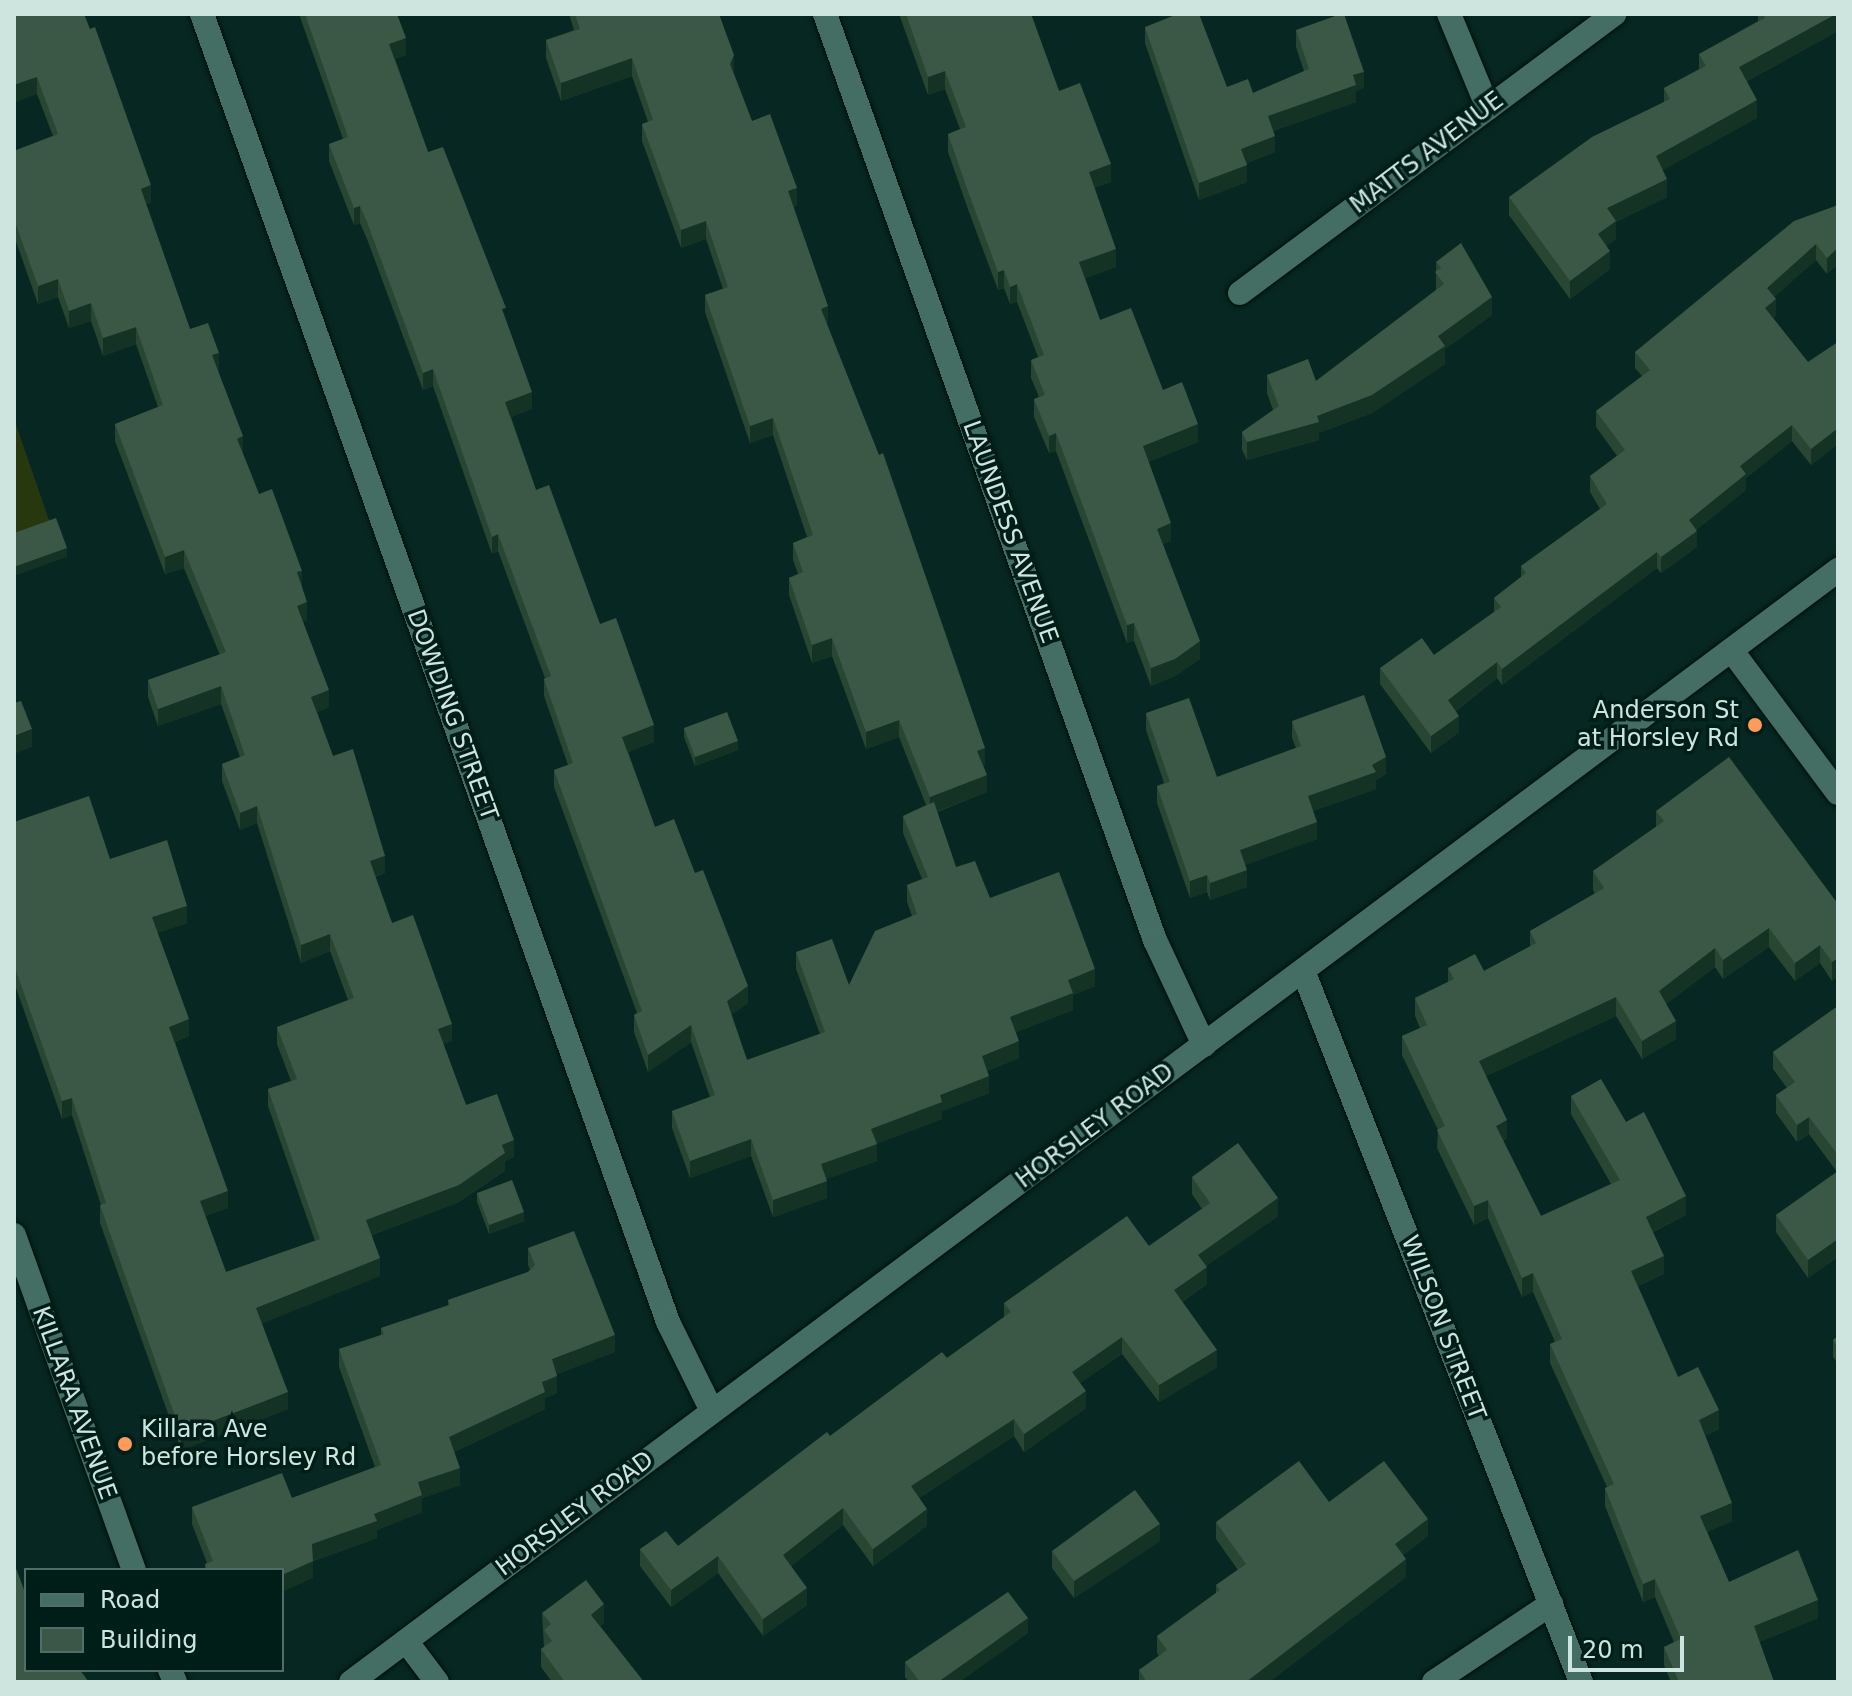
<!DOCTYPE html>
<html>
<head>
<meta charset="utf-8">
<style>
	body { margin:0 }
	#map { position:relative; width:1852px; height:1696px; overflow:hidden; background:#072822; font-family:"DejaVu Sans",sans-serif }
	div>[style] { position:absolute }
	.green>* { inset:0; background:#28380e }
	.roads { filter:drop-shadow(0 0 2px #000f0b) drop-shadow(0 0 2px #000f0b) }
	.minor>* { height:24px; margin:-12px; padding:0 12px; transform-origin:12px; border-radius:12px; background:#446e64 }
	.wall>* { inset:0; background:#294633 }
	.shaded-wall>* { inset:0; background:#143324 }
	.building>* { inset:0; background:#3b5745 }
	.dots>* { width:22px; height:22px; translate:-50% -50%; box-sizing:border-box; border:4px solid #001e18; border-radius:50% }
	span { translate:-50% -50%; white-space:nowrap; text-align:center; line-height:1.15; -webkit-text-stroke:7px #001e18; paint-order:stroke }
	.street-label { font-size:24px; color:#cee4de }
	.poi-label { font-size:24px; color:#cee4de }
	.right { translate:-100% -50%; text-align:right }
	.left { translate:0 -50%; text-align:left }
	.frame { position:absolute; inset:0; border:16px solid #cee4de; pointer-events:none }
	.legend { position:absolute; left:24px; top:1568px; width:260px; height:104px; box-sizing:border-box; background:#001e18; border:2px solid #526d67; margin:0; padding:10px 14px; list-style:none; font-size:24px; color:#cee4de }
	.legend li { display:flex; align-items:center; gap:16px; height:40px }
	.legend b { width:40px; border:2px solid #526d67 }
	.scale { position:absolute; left:1568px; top:1636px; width:116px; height:36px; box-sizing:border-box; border:4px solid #cee4de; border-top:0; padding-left:10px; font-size:24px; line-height:28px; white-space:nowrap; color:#cee4de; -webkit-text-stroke:6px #001e18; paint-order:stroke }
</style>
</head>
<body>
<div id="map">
	<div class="green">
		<div style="clip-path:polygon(14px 419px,50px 523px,14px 535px)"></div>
	</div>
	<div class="roads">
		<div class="minor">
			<div style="left:202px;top:14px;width:1389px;rotate:70.39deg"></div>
			<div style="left:668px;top:1322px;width:99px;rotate:63.7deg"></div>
			<div style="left:825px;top:14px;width:983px;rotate:70.39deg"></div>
			<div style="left:1155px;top:940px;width:116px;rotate:65deg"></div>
			<div style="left:1449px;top:14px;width:102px;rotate:67.5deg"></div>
			<div style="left:1240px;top:293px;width:467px;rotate:-36.7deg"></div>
			<div style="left:1732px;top:651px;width:177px;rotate:53.3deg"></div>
			<div style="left:1304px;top:973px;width:761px;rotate:68.66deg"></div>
			<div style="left:14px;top:1235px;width:356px;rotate:70.3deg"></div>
			<div style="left:406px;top:1641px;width:51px;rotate:52.9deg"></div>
			<div style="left:170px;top:1670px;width:13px;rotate:67deg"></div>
			<div style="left:351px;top:1682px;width:1857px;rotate:-36.79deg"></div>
			<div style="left:1434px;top:1682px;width:141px;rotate:-33.7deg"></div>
		</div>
	</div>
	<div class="wall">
		<div style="clip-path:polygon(14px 14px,151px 203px,146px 204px,190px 329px,219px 370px,218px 371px,243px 453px,259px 494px,302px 586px,307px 620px,303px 621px,329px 707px,317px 712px,333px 756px,385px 873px,375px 877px,392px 923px,452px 1041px,443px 1044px,466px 1105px,514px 1157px,505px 1161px,505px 1171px,459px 1202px,372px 1235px,380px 1276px,262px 1323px,288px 1409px,181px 1450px,100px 1223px,100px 1205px,101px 1205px,72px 1115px,62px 1119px,14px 982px,14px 822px,110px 859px,187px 923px,157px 933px,189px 1036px,175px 1042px,228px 1208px,205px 1216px,226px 1272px,315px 1241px,268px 1106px,268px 1089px,291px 1081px,277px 1044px,277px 1027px,348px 1000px,330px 951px,301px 963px,257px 823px,240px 830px,222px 781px,222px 764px,240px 757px,221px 704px,158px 726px,148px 697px,148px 680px,220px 655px,184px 568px,165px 574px,115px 441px,115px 424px,158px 407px,136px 344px,103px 356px,91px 321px,69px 328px,58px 297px,38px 304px,14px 236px,14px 151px,53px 136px,37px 94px)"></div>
		<div style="clip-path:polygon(299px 14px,397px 14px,406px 55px,395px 59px,428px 152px,506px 321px,532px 409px,511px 417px,536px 490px,600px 624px,654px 742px,628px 752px,655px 827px,748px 1003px,731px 1015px,747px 1060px,820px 1034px,796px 969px,796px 952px,849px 985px,912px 916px,907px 902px,907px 885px,922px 879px,903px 833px,903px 816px,926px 805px,899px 737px,866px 749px,832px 656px,812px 663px,789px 595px,789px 578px,798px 574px,793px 560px,793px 543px,807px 537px,773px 435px,750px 443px,705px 312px,705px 295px,723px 289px,706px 239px,681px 248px,642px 141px,642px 124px,648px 122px,632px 76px,561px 101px,546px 58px,546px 40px,574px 30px,569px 14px,719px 14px,734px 74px,752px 121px,797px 205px,793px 207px,827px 324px,985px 765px,983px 766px,987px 792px,937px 812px,956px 867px,990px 898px,1095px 986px,1073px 995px,1073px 1010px,1016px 1032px,1019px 1058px,987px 1071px,989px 1093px,942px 1111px,942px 1119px,876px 1144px,877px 1161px,826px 1179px,827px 1198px,773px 1217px,751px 1156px,690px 1178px,672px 1128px,672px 1111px,710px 1097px,691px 1042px,648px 1072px,634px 1032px,634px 1015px,637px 1013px,554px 787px,554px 770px,568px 765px,544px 696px,544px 679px,545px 678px,498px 551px,492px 554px,433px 386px,423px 390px,367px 239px,360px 223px,354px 225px,329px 161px,329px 144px,343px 139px)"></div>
		<div style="clip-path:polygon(899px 14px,1031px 14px,1059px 91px,1111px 182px,1094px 188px,1116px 267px,1085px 278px,1100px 320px,1163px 390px,1198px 442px,1148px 462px,1171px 541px,1163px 544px,1200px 659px,1175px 676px,1151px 686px,1134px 641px,1127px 643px,1056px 451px,1049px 453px,1034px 417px,1034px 399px,1039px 397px,1031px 378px,1031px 360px,1038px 357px,1017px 302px,1010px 304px,1004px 288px,998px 290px,969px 212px,948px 152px,948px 134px,960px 129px,945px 89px,928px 95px)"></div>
		<div style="clip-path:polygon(1758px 14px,1838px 14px,1838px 31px,1747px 81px,1757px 118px,1662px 170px,1667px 197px,1616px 222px,1616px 239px,1606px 246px,1610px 269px,1570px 299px,1509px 215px,1509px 197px,1664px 102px,1664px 88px,1699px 69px,1699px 54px,1758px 21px)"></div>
		<div style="clip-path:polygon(1145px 27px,1227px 87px,1253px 93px,1304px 71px,1296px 47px,1296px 30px,1364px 88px,1356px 91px,1356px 102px,1273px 131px,1275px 152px,1247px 163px,1247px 182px,1199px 200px,1145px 43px)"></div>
		<div style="clip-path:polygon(1838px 205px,1827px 274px,1816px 260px,1774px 297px,1776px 315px,1773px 318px,1808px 362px,1838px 342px,1838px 444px,1811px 465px,1792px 441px,1746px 478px,1746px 490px,1696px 530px,1697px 547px,1661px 573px,1657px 568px,1502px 685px,1497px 678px,1456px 711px,1459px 732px,1431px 753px,1380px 684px,1380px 668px,1434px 655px,1494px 612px,1494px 598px,1521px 577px,1521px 566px,1600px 509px,1590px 492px,1590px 476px,1617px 456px,1596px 427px,1596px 411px,1642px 376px,1635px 368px,1635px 352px)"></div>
		<div style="clip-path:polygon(1436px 262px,1492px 315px,1445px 349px,1445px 364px,1372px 413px,1319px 433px,1319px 440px,1247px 460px,1242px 450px,1242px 432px,1273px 410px,1267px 393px,1267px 375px,1316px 381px,1436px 290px)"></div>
		<div style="clip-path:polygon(1146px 713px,1217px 777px,1296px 748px,1292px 738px,1292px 721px,1386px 774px,1376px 780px,1376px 789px,1313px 811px,1317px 839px,1245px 865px,1247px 887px,1210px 900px,1207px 892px,1190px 898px,1157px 803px,1157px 786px,1164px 783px,1146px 730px)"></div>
		<div style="clip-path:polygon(684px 728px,738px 750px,695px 766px,684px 737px)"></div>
		<div style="clip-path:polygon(1656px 811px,1838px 904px,1838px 976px,1832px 981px,1820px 963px,1795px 981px,1769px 947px,1723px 979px,1715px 967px,1666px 1004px,1676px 1039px,1642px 1059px,1616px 1016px,1486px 1076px,1507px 1138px,1503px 1141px,1541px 1216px,1611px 1184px,1571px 1114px,1571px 1096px,1626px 1122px,1686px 1215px,1653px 1232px,1664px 1274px,1638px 1286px,1678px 1377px,1719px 1429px,1705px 1436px,1732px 1521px,1707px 1532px,1729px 1582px,1818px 1618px,1759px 1642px,1774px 1682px,1671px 1682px,1664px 1665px,1664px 1647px,1674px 1642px,1655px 1597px,1643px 1602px,1605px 1506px,1605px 1488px,1607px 1487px,1550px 1363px,1550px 1344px,1555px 1342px,1533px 1292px,1522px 1297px,1488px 1218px,1474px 1225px,1437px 1148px,1438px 1130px,1402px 1055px,1402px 1036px,1420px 1028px,1415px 1016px,1415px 998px,1448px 982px,1448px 968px,1484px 971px,1530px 947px,1530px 931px,1595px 894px,1593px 890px,1593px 871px,1656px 827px)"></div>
		<div style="clip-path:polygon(1838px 1006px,1838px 1257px,1808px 1278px,1776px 1232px,1776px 1215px,1837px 1172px,1809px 1134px,1797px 1142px,1776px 1113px,1776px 1095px,1787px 1088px,1773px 1069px,1773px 1052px)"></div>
		<div style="clip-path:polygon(1192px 1177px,1278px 1216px,1206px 1266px,1207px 1284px,1182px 1302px,1217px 1367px,1159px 1402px,1122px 1354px,1080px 1383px,1086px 1408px,1024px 1452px,1014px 1436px,919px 1498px,927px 1526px,873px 1566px,843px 1525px,791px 1566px,807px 1605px,763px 1636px,718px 1573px,671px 1607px,640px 1566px,640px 1549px,678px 1546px,830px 1436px,947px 1358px,1004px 1317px,1004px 1303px,1149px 1246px,1202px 1209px,1192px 1194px)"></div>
		<div style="clip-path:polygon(477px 1193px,524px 1221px,489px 1234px,477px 1202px)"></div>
		<div style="clip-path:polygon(528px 1248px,615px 1352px,557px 1374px,557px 1393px,545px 1398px,545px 1409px,454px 1452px,460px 1485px,422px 1498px,422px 1512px,377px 1530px,377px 1538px,313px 1561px,313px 1578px,282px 1570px,205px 1570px,205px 1564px,207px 1563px,192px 1524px,192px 1507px,292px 1498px,375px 1467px,339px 1367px,339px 1349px,381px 1335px,381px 1328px,448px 1305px,448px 1300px,528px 1272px,530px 1270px,528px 1265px)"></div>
		<div style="clip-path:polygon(1838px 1336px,1838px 1364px,1833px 1357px,1833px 1340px)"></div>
		<div style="clip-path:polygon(1329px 1502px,1428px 1536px,1403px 1555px,1406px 1577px,1269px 1682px,1139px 1682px,1139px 1670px,1159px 1656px,1157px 1653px,1157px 1636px,1216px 1593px,1216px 1585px,1238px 1570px,1216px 1539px,1216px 1522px)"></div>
		<div style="clip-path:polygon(1160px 1541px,1074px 1598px,1052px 1568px,1052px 1551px)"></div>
		<div style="clip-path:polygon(542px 1613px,604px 1623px,600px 1626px,644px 1682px,552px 1682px,541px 1667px,541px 1649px,544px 1647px)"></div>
		<div style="clip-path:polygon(1028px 1633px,959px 1682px,909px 1682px,905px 1677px,905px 1662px)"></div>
	</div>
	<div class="shaded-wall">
		<div style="clip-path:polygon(1836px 14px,1838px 14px,1838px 31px,1739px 85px,1739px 67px)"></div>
		<div style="clip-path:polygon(406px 38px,406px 55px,389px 61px,389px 44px)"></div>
		<div style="clip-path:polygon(734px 55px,734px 72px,730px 82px,730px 64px)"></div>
		<div style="clip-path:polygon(632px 58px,632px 76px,561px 101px,561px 83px)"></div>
		<div style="clip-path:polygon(945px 71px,945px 89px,928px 95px,928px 77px)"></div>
		<div style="clip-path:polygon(1364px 72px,1364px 88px,1356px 91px,1356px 102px,1268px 133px,1268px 116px,1353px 75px)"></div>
		<div style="clip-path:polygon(37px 77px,37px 94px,14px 103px,14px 85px)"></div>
		<div style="clip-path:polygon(1757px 100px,1757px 118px,1656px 174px,1656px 156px)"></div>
		<div style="clip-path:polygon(1275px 136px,1275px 152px,1241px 165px,1241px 149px)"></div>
		<div style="clip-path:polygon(1111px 164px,1111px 182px,1089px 190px,1089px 172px)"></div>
		<div style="clip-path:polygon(1247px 165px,1247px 182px,1199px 200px,1199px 183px)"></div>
		<div style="clip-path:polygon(1667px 179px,1667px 197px,1616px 222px,1616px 239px,1598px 252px,1598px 234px,1607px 208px)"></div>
		<div style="clip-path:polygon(151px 185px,151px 203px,141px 206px,141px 189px)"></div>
		<div style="clip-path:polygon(797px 188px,797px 205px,788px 209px,788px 191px)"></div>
		<div style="clip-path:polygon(360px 206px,360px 223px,354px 225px,354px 208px)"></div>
		<div style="clip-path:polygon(706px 221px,706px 239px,681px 248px,681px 230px)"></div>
		<div style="clip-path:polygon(1816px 244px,1816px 260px,1767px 304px,1767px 288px)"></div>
		<div style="clip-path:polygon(1838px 248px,1838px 265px,1827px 274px,1827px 258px)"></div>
		<div style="clip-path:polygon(1116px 249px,1116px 267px,1079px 280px,1079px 262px)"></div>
		<div style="clip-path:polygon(1610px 251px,1610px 269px,1570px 299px,1570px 281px)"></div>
		<div style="clip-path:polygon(1004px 270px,1004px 288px,998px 290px,998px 272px)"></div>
		<div style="clip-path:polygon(58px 279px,58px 297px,38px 304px,38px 286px)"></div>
		<div style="clip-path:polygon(1017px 284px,1017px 302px,1010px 304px,1010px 287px)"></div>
		<div style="clip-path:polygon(1492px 297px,1492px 315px,1445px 349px,1445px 364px,1372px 413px,1319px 433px,1319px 440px,1247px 460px,1247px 442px,1438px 336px)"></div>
		<div style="clip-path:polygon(1776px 299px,1776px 315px,1765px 324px,1765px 308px)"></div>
		<div style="clip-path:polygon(91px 303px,91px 321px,69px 328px,69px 311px)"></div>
		<div style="clip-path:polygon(828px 306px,828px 323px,821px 326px,821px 309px)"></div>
		<div style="clip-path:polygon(136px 327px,136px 344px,103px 356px,103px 338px)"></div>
		<div style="clip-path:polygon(219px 353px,219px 370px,212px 373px,212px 355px)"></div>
		<div style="clip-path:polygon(433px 369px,433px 386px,423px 390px,423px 373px)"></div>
		<div style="clip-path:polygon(532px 392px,532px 409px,505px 419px,505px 402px)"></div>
		<div style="clip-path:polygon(773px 418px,773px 435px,750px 443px,750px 426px)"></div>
		<div style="clip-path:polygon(1198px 424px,1198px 442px,1143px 464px,1143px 446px)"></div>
		<div style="clip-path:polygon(1792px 425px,1792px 441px,1746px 478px,1746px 490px,1689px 536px,1689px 520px,1740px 466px)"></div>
		<div style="clip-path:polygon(1838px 428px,1838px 444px,1811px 465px,1811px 449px)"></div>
		<div style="clip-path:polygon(1056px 433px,1056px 451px,1049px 453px,1049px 436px)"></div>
		<div style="clip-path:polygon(243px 436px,243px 453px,237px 439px)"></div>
		<div style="clip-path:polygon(1171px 523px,1171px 541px,1157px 546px,1157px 529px)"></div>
		<div style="clip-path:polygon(1697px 531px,1697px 547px,1661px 573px,1661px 557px)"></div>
		<div style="clip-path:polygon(498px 534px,498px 551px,492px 554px,492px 537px)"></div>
		<div style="clip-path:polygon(67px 548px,67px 557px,14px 576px,14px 567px)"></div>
		<div style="clip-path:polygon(184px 550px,184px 568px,165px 574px,165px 557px)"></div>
		<div style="clip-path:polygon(1657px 552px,1657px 568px,1502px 685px,1502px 669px)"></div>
		<div style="clip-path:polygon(302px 571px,302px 588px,297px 572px)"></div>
		<div style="clip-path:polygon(307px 602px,307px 620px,297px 623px,297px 606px)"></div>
		<div style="clip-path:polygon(1134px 623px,1134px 641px,1127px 643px,1127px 625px)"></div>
		<div style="clip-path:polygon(832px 638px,832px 656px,812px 663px,812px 645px)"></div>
		<div style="clip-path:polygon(1200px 641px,1200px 659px,1175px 676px,1151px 686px,1151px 668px)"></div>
		<div style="clip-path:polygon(1497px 662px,1497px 678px,1448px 717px,1448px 700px)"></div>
		<div style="clip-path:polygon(221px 686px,221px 704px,158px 726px,158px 709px)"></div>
		<div style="clip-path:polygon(329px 690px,329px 707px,311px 714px,311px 697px)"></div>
		<div style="clip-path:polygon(1459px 716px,1459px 732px,1431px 753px,1431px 736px)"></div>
		<div style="clip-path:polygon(899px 720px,899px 737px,866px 749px,866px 732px)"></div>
		<div style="clip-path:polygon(654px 725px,654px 742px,622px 754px,622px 737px)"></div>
		<div style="clip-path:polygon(32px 729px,32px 747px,14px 754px,14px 736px)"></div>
		<div style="clip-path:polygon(738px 741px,738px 750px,695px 766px,695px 757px)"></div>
		<div style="clip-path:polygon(985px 748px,985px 765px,977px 768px,977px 751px)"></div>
		<div style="clip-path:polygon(1386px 757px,1386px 774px,1376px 780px,1376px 789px,1308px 813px,1308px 796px)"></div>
		<div style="clip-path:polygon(987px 775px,987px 792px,930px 814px,930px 797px)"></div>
		<div style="clip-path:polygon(257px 806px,257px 823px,240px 830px,240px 813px)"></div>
		<div style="clip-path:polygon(1317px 822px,1317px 839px,1240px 867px,1240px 850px)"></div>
		<div style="clip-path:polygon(385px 856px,385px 873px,370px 878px,370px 861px)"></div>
		<div style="clip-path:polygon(1247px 870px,1247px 887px,1210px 900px,1210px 883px)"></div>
		<div style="clip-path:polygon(1207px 875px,1207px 892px,1190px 898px,1190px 881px)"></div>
		<div style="clip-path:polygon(187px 906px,187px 923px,152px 935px,152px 917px)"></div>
		<div style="clip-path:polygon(1769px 928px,1769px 947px,1723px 979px,1723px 960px)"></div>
		<div style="clip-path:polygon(330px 934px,330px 951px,301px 963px,301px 945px)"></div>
		<div style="clip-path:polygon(1820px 945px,1820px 963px,1795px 981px,1795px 963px)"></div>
		<div style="clip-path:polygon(1715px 948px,1715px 967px,1659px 1010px,1659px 991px)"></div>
		<div style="clip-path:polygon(1838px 958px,1838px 976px,1832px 981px,1832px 962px)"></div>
		<div style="clip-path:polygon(1095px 969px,1095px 986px,1073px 995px,1073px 1010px,1010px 1034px,1010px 1017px,1068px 980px)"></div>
		<div style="clip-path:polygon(748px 986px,748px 1003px,727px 1018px,727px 1001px)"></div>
		<div style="clip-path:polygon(1616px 997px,1616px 1016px,1479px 1079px,1479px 1061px)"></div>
		<div style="clip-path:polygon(189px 1019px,189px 1036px,169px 1044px,169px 1027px)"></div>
		<div style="clip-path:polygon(1676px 1021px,1676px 1039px,1642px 1059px,1642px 1041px)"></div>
		<div style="clip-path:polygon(452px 1024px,452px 1041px,438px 1046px,438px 1029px)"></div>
		<div style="clip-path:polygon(691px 1025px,691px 1042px,648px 1072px,648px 1055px)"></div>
		<div style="clip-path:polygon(1019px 1041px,1019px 1058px,982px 1073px,982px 1056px)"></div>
		<div style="clip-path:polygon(989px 1076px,989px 1093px,942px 1111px,942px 1119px,871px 1146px,871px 1129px,940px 1095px)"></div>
		<div style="clip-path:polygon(72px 1098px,72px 1115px,62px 1119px,62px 1101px)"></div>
		<div style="clip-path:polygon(1809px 1117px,1809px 1134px,1797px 1142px,1797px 1125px)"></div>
		<div style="clip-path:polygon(1507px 1120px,1507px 1138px,1496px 1144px,1496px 1126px)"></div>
		<div style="clip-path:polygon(751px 1139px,751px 1156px,690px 1178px,690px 1161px)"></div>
		<div style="clip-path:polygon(514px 1140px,514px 1157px,505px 1161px,505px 1171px,459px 1202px,366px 1237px,366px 1220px,502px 1145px)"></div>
		<div style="clip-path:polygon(877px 1144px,877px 1161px,821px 1181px,821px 1164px)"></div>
		<div style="clip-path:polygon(827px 1181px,827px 1198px,773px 1217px,773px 1200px)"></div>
		<div style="clip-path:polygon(228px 1191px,228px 1208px,200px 1218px,200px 1201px)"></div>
		<div style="clip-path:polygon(1686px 1196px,1686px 1215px,1646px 1235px,1646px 1217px)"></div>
		<div style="clip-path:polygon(1278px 1198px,1278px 1216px,1198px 1272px,1198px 1255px)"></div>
		<div style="clip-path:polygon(1488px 1200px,1488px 1218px,1474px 1225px,1474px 1206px)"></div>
		<div style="clip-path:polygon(524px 1212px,524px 1221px,489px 1234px,489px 1225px)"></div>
		<div style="clip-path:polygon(1838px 1239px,1838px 1257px,1808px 1278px,1808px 1260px)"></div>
		<div style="clip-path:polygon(1664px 1256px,1664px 1274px,1631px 1289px,1631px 1271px)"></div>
		<div style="clip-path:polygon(380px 1258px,380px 1276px,256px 1326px,256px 1308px)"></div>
		<div style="clip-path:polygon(1207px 1267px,1207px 1284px,1174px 1307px,1174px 1290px)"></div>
		<div style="clip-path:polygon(1533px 1273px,1533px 1292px,1522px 1297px,1522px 1278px)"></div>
		<div style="clip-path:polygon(615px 1335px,615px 1352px,552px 1376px,552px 1359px)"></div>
		<div style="clip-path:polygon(1122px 1337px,1122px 1354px,1072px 1389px,1072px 1372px)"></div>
		<div style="clip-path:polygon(1217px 1350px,1217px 1367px,1159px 1402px,1159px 1385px)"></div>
		<div style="clip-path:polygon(557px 1376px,557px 1393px,545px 1398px,545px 1409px,449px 1454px,449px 1437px,542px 1382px)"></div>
		<div style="clip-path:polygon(1086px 1391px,1086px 1408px,1024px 1452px,1024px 1434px)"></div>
		<div style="clip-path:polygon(288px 1392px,288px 1409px,181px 1450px,181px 1433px)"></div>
		<div style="clip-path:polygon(1719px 1410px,1719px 1429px,1699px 1439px,1699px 1420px)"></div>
		<div style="clip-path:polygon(1014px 1419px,1014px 1436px,911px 1503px,911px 1486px)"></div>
		<div style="clip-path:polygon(460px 1468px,460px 1485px,422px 1498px,422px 1512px,377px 1530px,377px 1538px,312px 1561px,312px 1544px,374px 1514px,418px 1482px)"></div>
		<div style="clip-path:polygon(1732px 1503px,1732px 1521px,1700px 1535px,1700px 1516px)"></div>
		<div style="clip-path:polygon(843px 1508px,843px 1525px,783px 1572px,783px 1555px)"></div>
		<div style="clip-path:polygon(927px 1509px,927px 1526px,873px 1566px,873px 1549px)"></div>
		<div style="clip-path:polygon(1428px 1519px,1428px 1536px,1395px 1561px,1395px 1544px)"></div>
		<div style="clip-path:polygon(1160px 1524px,1160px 1541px,1074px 1598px,1074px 1581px)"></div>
		<div style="clip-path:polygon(718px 1556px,718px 1573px,671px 1607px,671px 1590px)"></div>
		<div style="clip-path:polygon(1406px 1559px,1406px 1577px,1269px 1682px,1246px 1682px)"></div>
		<div style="clip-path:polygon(313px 1561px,313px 1578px,282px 1592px,282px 1575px)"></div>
		<div style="clip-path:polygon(1655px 1579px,1655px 1597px,1643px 1602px,1643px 1584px)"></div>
		<div style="clip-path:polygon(807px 1588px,807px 1605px,763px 1636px,763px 1619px)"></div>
		<div style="clip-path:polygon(1818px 1600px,1818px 1618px,1754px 1644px,1754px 1626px)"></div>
		<div style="clip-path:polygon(604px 1604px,604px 1623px,591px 1633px,591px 1615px)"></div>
		<div style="clip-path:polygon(1028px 1618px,1028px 1633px,959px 1682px,938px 1682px)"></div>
	</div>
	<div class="building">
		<div style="clip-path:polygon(14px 14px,84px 14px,90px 29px,95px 27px,151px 185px,141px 189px,190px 329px,208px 323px,219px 353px,212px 355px,243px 436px,237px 439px,259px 494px,272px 489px,302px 571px,297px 572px,307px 602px,297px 606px,329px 690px,311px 697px,333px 756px,353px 749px,385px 856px,370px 861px,392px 923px,413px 915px,452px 1024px,438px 1029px,466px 1105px,497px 1094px,514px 1140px,502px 1145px,505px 1153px,459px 1185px,366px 1220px,380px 1258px,256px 1308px,288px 1392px,181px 1433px,100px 1205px,106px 1203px,72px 1098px,62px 1101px,14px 965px,14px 822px,89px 796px,110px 859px,167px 840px,187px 906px,152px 917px,189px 1019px,169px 1027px,228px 1191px,200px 1201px,226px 1272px,320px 1239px,268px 1089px,297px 1079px,277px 1027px,354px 998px,330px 934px,301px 945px,257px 806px,240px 813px,222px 764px,245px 755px,221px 686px,158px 709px,148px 680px,226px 652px,184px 550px,165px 557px,115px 424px,163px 405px,136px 327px,103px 338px,91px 303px,69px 311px,58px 279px,38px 286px,14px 219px,14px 151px,58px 134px,37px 77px,14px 85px)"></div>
		<div style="clip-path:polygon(305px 14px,397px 14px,406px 38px,389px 44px,428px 152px,443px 147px,506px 308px,502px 309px,532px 392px,505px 402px,536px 490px,549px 485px,600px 624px,616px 618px,654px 725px,622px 737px,655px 827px,674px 819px,695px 873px,703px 870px,748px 986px,727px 1001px,747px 1060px,825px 1032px,796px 952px,832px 939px,849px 985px,875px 931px,917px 914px,907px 885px,928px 877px,903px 816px,934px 802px,956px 867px,975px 861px,990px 898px,1059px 872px,1095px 969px,1068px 980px,1073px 993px,1010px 1017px,1019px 1041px,982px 1056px,989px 1076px,940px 1095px,942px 1102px,871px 1129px,877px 1144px,821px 1164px,827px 1181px,773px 1200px,751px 1139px,690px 1161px,672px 1111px,715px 1095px,691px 1025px,648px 1055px,634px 1015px,642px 1011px,554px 770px,573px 763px,544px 679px,551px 676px,498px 534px,492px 537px,433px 369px,423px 373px,367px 222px,360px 206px,354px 208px,329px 144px,348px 137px)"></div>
		<div style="clip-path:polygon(575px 14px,719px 14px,734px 55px,730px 64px,752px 121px,770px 114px,797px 188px,788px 191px,828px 306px,821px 309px,879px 455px,883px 453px,985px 748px,977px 751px,987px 775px,930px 797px,899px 720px,866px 732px,832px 638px,812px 645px,789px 578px,803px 572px,793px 543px,813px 535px,773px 418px,750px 426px,705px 295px,728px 287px,706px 221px,681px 230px,642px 124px,653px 120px,632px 58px,561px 83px,546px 40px,580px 29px)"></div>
		<div style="clip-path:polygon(906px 14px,1031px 14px,1059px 91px,1080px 83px,1111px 164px,1089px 172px,1116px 249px,1079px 262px,1100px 320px,1131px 308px,1163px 390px,1182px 382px,1198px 424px,1143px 446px,1171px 523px,1157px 529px,1200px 641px,1175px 659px,1151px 668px,1134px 623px,1127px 625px,1056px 433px,1049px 436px,1034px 399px,1045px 395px,1031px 360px,1044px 355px,1017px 284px,1010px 287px,1004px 270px,998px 272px,969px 194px,948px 134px,966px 127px,945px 71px,928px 77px)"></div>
		<div style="clip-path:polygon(1178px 14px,1199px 14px,1227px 87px,1248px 79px,1253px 93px,1309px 69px,1296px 30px,1341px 14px,1344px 14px,1364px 72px,1353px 75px,1356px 85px,1268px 116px,1275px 136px,1241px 149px,1247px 165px,1199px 183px,1145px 27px)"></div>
		<div style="clip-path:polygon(1763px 14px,1836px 14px,1739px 67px,1757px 100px,1656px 156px,1667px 179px,1607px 208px,1616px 221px,1598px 234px,1610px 251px,1570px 281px,1509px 197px,1592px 137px,1670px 99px,1664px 88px,1706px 66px,1699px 54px,1765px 18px)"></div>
		<div style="clip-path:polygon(1838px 205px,1838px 248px,1827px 258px,1816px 244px,1767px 288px,1776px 299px,1765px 308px,1808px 362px,1838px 342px,1838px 428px,1811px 449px,1792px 425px,1740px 466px,1746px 474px,1689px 520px,1697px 531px,1661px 557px,1657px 552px,1502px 669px,1497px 662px,1448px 700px,1459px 716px,1431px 736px,1380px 668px,1422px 638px,1434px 655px,1501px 607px,1494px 598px,1526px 573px,1521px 566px,1607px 504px,1590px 476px,1625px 450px,1596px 411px,1650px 370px,1635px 352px,1794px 221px)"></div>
		<div style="clip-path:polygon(1461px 243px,1492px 297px,1438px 336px,1445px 346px,1372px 395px,1317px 416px,1319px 422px,1247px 442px,1242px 432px,1279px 406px,1267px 375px,1308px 359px,1316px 381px,1444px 284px,1435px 272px,1441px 268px,1436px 262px)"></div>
		<div style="clip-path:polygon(56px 518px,67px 548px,14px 567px,14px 533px)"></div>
		<div style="clip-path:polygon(1364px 695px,1386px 757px,1372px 765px,1376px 772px,1308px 796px,1317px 822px,1240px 850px,1247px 870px,1210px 883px,1207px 875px,1190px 881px,1157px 786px,1170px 782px,1146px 713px,1189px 698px,1217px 777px,1301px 746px,1292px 721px)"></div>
		<div style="clip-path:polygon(21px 701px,32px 729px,14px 736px,14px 703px)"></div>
		<div style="clip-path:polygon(727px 712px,738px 741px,695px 757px,684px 728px)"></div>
		<div style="clip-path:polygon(1729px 757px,1838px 904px,1838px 958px,1832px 962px,1820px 945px,1795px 963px,1769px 928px,1723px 960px,1715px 948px,1659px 991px,1676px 1021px,1642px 1041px,1616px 997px,1479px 1061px,1507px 1120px,1496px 1126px,1541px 1216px,1620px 1180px,1571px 1096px,1601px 1079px,1626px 1122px,1644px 1112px,1686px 1196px,1646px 1217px,1664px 1256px,1631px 1271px,1678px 1377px,1698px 1367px,1719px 1410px,1699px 1420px,1732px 1503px,1700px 1516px,1729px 1582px,1798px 1550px,1818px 1600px,1754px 1626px,1774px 1682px,1679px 1682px,1664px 1647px,1681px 1639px,1655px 1579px,1643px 1584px,1605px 1488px,1614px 1484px,1550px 1344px,1562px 1339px,1533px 1273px,1522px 1278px,1488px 1200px,1474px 1206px,1437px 1130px,1445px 1126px,1402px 1036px,1427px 1025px,1415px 998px,1454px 979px,1448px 968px,1475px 954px,1484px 971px,1536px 943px,1530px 931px,1604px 888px,1593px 871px,1664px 821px,1656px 811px)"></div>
		<div style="clip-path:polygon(1838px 1006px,1838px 1155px,1809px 1117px,1797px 1125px,1776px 1095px,1795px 1082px,1773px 1052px)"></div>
		<div style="clip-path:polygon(1238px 1143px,1278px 1198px,1198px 1255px,1207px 1267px,1174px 1290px,1217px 1350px,1159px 1385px,1122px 1337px,1072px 1372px,1086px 1391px,1024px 1434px,1014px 1419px,911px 1486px,927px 1509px,873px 1549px,843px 1508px,783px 1555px,807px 1588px,763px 1619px,718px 1556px,671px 1590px,640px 1549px,666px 1531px,678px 1546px,827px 1432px,830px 1436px,942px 1352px,947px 1358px,1011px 1312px,1004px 1303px,1127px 1216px,1149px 1246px,1210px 1203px,1192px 1177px)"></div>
		<div style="clip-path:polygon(1838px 1171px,1838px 1239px,1808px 1260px,1776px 1215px)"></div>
		<div style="clip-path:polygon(512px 1180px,524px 1212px,489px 1225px,477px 1193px)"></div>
		<div style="clip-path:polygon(574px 1231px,615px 1335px,552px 1359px,557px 1376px,542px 1382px,545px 1392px,449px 1437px,460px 1468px,418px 1482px,422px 1495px,374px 1514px,377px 1521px,312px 1544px,313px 1561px,282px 1575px,282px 1570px,207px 1570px,205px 1564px,213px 1561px,192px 1507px,282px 1473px,292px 1498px,381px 1465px,339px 1349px,384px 1334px,381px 1328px,450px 1305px,448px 1300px,528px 1272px,535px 1265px,528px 1248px)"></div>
		<div style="clip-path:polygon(1838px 1336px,1838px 1347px,1833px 1340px)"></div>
		<div style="clip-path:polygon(1299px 1461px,1329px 1502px,1384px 1461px,1428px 1519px,1395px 1544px,1406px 1559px,1246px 1682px,1147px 1682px,1139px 1670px,1167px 1650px,1157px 1636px,1220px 1590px,1216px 1585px,1246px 1564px,1216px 1522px)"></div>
		<div style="clip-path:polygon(1135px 1490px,1160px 1524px,1074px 1581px,1052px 1551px)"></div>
		<div style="clip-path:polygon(14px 1563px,26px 1595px,26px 1670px,80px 1670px,88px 1681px,86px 1682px,14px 1682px)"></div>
		<div style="clip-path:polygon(586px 1580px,604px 1604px,591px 1615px,644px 1682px,565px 1682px,541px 1649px,552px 1641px,544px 1630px,551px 1624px,542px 1613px)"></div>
		<div style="clip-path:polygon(1008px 1592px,1028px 1618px,938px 1682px,920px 1682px,905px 1662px)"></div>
	</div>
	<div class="dots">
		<div style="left:1755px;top:725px;background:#ff9b59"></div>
		<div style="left:125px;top:1444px;background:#ff9b59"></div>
	</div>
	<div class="street-label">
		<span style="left:1427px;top:153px;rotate:-37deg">MATTS AVENUE</span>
		<span style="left:1010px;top:532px;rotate:70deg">LAUNDESS AVENUE</span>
		<span style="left:452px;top:715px;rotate:70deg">DOWDING STREET</span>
		<span style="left:1095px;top:1126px;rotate:-37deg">HORSLEY ROAD</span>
		<span style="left:1443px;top:1328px;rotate:69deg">WILSON STREET</span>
		<span style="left:74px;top:1403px;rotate:70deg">KILLARA AVENUE</span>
		<span style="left:575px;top:1514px;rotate:-37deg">HORSLEY ROAD</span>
	</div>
	<div class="poi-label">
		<span class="right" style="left:1739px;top:725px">Anderson St<br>at Horsley Rd</span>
		<span class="left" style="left:141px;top:1444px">Killara Ave<br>before Horsley Rd</span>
	</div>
	<div class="frame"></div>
	<ul class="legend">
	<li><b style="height:10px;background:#446e64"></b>Road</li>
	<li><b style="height:22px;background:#3b5745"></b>Building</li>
	</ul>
	<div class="scale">20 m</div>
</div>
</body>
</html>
